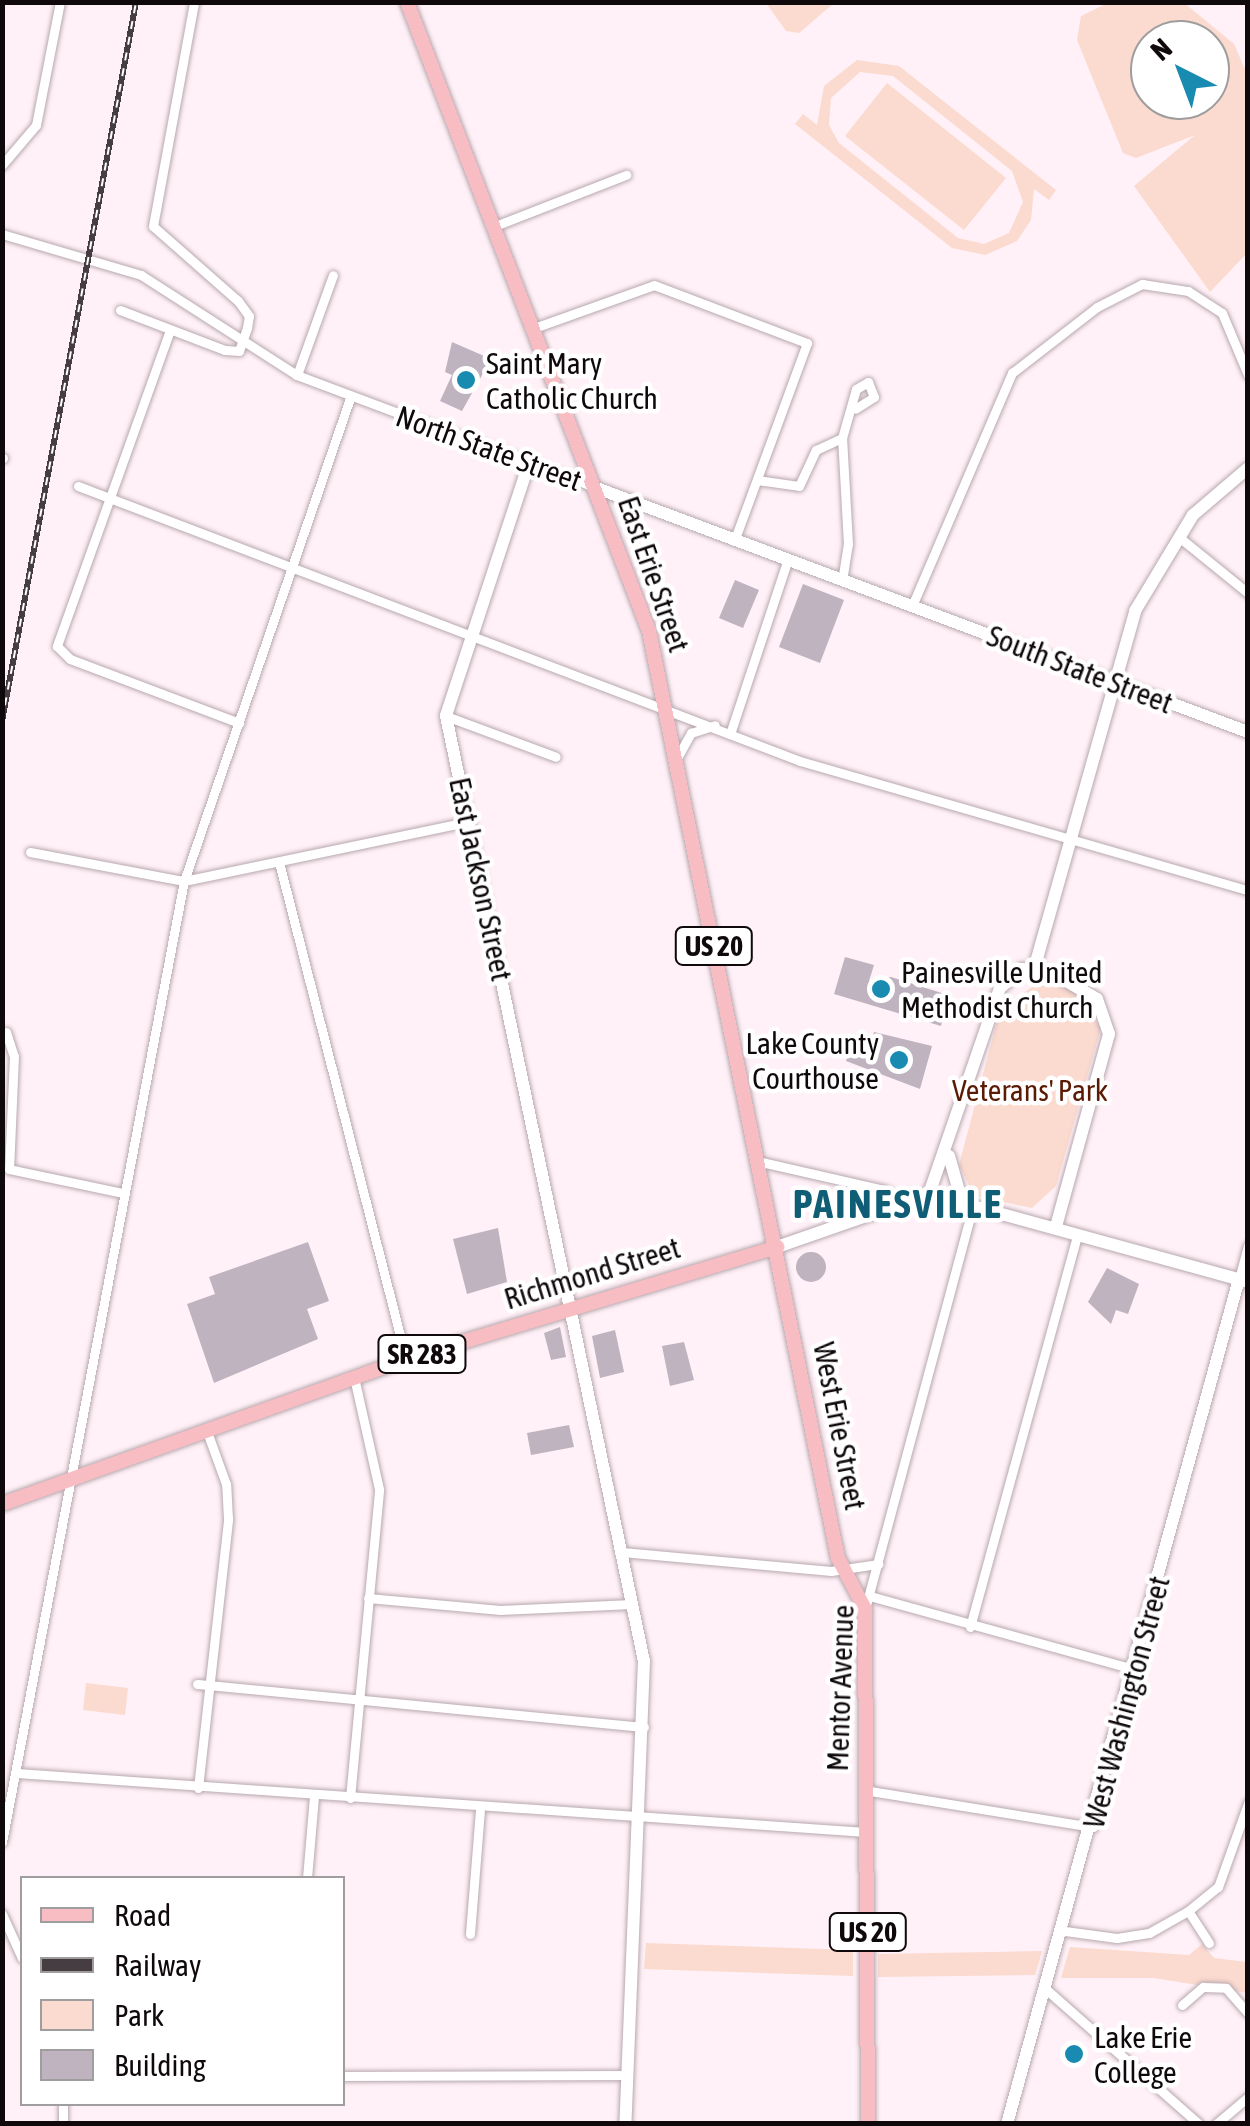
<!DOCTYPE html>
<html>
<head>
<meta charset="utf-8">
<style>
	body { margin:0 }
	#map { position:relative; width:1250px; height:2126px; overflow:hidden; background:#fff1f7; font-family:"Asap Condensed",sans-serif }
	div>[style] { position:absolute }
	.green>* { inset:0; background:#fbdacf }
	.building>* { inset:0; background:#beb3bf }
	.round { border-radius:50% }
	.roads { filter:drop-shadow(0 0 2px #b8a8af) drop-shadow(0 0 2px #b8a8af) }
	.street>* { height:9px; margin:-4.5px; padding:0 4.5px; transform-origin:4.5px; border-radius:4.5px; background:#fff }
	.secondary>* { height:12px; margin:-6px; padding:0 6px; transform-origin:6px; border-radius:6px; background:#fff }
	.primary>* { height:14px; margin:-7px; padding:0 7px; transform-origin:7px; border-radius:7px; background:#f8bdc2 }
	.rail>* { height:6px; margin-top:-3px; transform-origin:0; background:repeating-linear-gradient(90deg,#fff 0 8px,#453d41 0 16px); box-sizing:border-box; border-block:2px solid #453d41 }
	.dots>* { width:28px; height:28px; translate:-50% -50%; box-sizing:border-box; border:5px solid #fff; border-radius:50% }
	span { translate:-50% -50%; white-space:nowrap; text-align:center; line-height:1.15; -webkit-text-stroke:9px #fff; paint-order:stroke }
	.shield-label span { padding:2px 8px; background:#fff; border:2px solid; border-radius:8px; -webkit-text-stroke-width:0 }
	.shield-label { font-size:28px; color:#0f090c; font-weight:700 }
	.poi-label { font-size:30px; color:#0f090c }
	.left { translate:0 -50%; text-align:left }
	.right { translate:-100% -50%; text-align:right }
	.street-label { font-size:30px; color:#0f090c }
	.park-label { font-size:30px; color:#5a1a03 }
	.district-label { font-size:40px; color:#105d76; font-weight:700; letter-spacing:2.5px }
	.frame { position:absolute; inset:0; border:5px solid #0f090c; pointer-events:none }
	.legend { position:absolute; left:20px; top:1876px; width:325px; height:230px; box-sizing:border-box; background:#fff; border:2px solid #9f9d9e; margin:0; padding:12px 18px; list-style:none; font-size:30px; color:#0f090c }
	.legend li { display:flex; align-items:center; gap:20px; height:50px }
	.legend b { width:50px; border:2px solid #9f9d9e }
	.north { position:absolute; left:1130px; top:20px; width:100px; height:100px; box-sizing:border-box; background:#fff; border:2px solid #9f9d9e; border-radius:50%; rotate:318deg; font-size:28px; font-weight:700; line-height:40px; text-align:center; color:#0f090c }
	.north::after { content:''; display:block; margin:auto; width:35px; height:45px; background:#198bb0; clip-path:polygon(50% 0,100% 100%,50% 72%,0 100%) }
</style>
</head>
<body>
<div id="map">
	<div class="green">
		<div style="clip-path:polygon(evenodd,1183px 2px,1234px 44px,1247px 74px,1247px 253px,1210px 292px,1134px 186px,1195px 135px,1136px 158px,1123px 153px,1077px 40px,1081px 16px,1108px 3px,1183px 2px,1210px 40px,1210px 100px,1150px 100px,1150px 40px,1210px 40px)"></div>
		<div style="clip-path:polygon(766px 3px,834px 3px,799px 33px,786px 31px)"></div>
		<div style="clip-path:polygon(evenodd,857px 60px,899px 66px,1056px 190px,1049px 200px,1034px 189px,1031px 220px,1017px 241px,985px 255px,952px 248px,795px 124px,803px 114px,817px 125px,824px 86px,857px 60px,860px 72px,893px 76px,1012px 171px,1023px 202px,1009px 233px,984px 244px,958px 238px,839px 143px,829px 125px,831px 98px,860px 72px)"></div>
		<div style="clip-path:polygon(887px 83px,1006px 178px,964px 230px,845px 136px)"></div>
		<div style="clip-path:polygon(1040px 981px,1072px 989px,1101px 1028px,1056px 1186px,1032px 1208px,974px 1196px,959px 1165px,1000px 1010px)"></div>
		<div style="clip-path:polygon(86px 1683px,128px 1688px,125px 1715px,83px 1710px)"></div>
		<div style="clip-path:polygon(646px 1943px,853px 1950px,853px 1976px,644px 1969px)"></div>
		<div style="clip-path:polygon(1202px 1944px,1214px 1958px,1247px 1962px,1247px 1993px,1154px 1978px,1061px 1978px,1070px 1947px,1189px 1955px)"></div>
		<div style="clip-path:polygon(1042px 1951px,1035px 1975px,878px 1977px,878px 1954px)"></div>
	</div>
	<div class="building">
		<div style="clip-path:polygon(452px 342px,491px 359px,462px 411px,440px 401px,452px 375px,445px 372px)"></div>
		<div style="clip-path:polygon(735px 580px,759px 590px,743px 628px,719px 618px)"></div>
		<div style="clip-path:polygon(803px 584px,844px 600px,820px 663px,779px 647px)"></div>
		<div style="clip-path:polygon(845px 957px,874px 965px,869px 981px,891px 977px,948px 995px,941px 1026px,834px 994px)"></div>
		<div style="clip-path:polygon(874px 1032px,932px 1046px,920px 1089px,846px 1061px,854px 1034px,872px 1039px)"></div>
		<div style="clip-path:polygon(498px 1228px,507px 1282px,467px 1294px,453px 1239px)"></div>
		<div style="clip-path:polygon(308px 1242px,329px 1301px,307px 1309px,318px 1339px,214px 1383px,187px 1304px,215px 1294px,209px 1277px)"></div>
		<div class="round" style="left:796px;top:1252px;width:30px;height:30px"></div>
		<div style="clip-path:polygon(1107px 1268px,1139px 1284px,1128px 1314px,1116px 1310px,1111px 1324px,1088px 1302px)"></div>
		<div style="clip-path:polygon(560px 1327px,566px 1357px,551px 1360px,544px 1333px)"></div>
		<div style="clip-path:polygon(615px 1330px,624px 1372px,600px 1378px,592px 1336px)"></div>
		<div style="clip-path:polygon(684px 1342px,694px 1380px,670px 1386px,662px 1346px)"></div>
		<div style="clip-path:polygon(569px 1425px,574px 1447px,531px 1455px,527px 1433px)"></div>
	</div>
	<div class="roads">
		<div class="street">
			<div style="left:2px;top:165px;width:52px;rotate:-49.6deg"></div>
			<div style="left:36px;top:125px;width:125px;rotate:-79deg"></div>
			<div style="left:495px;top:226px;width:141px;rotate:-21.3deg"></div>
			<div style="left:2px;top:234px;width:145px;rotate:16.4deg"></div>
			<div style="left:141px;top:275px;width:185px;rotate:32.7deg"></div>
			<div style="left:297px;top:375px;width:315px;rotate:20.6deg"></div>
			<div style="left:120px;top:310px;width:112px;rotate:20.9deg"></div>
			<div style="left:225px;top:350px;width:14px;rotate:4deg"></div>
			<div style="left:239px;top:351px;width:24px;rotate:-71deg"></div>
			<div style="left:247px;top:328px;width:12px;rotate:-81deg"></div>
			<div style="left:249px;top:316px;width:19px;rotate:-126deg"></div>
			<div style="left:238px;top:301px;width:113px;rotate:-138.6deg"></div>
			<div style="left:153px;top:226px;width:228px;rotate:-79.6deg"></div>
			<div style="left:534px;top:328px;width:127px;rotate:-19.7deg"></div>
			<div style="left:654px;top:285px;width:164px;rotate:20.8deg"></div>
			<div style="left:807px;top:343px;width:211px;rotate:110.2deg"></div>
			<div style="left:170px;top:330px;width:336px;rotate:109.7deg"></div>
			<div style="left:57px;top:646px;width:18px;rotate:45deg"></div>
			<div style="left:70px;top:659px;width:181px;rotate:20.7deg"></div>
			<div style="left:297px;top:375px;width:106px;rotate:-70.2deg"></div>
			<div style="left:2px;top:458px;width:1px"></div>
			<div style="left:757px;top:480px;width:42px;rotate:8.1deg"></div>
			<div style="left:799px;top:486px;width:40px;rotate:-65deg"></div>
			<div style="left:816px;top:450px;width:29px;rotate:-25deg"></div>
			<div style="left:78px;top:486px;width:773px;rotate:20.85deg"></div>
			<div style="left:800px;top:761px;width:466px;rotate:16.1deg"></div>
			<div style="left:1179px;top:537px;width:89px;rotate:39.1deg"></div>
			<div style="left:842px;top:581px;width:37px;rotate:-81deg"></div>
			<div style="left:848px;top:544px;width:106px;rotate:-93.2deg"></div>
			<div style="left:842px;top:438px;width:51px;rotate:-74.1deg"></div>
			<div style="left:856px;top:389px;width:14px;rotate:-30deg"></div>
			<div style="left:868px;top:382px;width:16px;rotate:68deg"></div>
			<div style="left:874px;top:397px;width:22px;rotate:148deg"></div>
			<div style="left:912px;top:606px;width:254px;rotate:-66.8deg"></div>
			<div style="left:1012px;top:373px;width:108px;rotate:-37.8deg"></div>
			<div style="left:1097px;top:307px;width:51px;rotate:-27.1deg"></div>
			<div style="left:1142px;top:284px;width:47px;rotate:8.7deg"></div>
			<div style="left:1188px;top:291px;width:40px;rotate:32.9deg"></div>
			<div style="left:1222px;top:313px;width:67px;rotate:67.2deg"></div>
			<div style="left:446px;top:716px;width:117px;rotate:20.4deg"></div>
			<div style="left:731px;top:731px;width:178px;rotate:-71.7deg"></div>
			<div style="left:677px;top:758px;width:29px;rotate:-61deg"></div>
			<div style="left:691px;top:733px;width:25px;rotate:-18deg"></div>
			<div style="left:30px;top:852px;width:157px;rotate:10.7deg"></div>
			<div style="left:184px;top:881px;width:293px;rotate:-11.8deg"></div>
			<div style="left:280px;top:866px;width:509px;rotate:75.66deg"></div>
			<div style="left:6px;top:1032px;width:25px;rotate:72deg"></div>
			<div style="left:14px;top:1056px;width:113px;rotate:92.5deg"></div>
			<div style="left:9px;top:1169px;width:116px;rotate:11.9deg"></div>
			<div style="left:757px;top:1161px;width:131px;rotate:12.8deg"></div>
			<div style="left:885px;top:1190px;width:22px;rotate:36deg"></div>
			<div style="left:1239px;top:1279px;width:34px;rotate:-75deg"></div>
			<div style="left:622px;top:1552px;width:210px;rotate:5.2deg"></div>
			<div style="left:831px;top:1571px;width:48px;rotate:-8.5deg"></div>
			<div style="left:870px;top:1596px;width:274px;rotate:15.5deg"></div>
			<div style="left:368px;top:1598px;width:133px;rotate:5.2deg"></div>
			<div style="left:500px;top:1610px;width:132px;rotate:-2.6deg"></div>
			<div style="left:865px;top:1609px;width:416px;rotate:-75deg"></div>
			<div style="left:970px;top:1627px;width:406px;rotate:-74.7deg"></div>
			<div style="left:197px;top:1684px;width:449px;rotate:5.5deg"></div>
			<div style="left:17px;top:1773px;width:851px;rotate:3.98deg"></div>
			<div style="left:198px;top:1788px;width:271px;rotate:-83.6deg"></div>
			<div style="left:228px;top:1519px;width:35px;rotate:-93deg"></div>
			<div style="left:226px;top:1484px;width:59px;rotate:-110deg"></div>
			<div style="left:864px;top:1790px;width:232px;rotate:9.2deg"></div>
			<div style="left:350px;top:1798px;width:310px;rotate:-84.6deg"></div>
			<div style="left:379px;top:1489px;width:115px;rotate:-102.6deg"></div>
			<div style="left:2px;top:1842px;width:978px;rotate:-79.28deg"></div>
			<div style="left:184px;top:881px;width:511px;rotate:-71.03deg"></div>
			<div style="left:307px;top:1878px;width:82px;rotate:-85.1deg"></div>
			<div style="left:2px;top:1914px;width:48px;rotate:65.6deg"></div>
			<div style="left:1065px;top:1931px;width:52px;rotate:7.7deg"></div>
			<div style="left:1117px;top:1938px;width:32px;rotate:-9deg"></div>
			<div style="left:1149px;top:1933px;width:45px;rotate:-29.4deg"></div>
			<div style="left:470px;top:1934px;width:123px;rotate:-85.4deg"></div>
			<div style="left:1209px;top:1943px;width:38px;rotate:-123deg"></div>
			<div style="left:1188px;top:1911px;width:38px;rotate:-39deg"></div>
			<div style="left:1218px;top:1887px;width:89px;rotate:-70.3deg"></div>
			<div style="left:1048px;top:1991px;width:201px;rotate:41.4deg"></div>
			<div style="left:1182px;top:2005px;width:28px;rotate:-41deg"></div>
			<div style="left:1203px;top:1987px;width:23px;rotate:2deg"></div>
			<div style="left:1226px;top:1988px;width:33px;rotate:49deg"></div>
			<div style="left:342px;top:2076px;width:285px;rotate:-0.2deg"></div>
			<div style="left:63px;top:2124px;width:20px;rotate:-90deg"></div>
			<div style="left:1216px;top:2124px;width:42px;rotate:-40.2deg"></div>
		</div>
		<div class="secondary">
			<div style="left:530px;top:460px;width:269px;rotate:108.2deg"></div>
			<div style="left:446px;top:716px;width:966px;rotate:78.17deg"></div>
			<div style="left:644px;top:1661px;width:463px;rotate:92.3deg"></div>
			<div style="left:594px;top:487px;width:698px;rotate:20.54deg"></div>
			<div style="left:1034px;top:969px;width:372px;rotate:-74.2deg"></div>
			<div style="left:1135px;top:611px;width:112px;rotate:-58.9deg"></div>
			<div style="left:1193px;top:515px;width:72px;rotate:-40.5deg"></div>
			<div style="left:949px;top:1156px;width:48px;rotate:74.2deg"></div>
			<div style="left:929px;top:1194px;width:218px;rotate:-71deg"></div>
			<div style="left:1000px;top:988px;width:29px;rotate:-41deg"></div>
			<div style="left:1022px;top:969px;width:31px;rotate:7deg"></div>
			<div style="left:1053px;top:973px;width:51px;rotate:30.6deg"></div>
			<div style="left:1097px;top:999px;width:37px;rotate:71deg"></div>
			<div style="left:1109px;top:1034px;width:200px;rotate:105.4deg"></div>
			<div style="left:777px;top:1247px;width:161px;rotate:-19.2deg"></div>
			<div style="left:929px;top:1194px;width:331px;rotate:15.4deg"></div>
			<div style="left:1007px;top:2124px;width:876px;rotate:-74.65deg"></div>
		</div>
		<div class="primary">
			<div style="left:407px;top:2px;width:674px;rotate:68.96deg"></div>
			<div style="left:649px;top:631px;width:946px;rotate:78.48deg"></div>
			<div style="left:838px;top:1558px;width:58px;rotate:62.1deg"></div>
			<div style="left:865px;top:1609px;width:515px;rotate:89.67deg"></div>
			<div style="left:2px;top:1504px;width:429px;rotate:-19.7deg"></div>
			<div style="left:406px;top:1359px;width:388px;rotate:-16.8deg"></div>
		</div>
	</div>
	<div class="rail">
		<div style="left:2px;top:721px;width:731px;rotate:-79.44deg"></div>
	</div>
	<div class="dots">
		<div style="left:466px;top:380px;background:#198bb0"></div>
		<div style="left:881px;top:989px;background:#198bb0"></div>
		<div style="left:899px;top:1060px;background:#198bb0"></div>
		<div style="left:1074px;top:2054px;background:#198bb0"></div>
	</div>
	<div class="shield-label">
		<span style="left:714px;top:946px">US 20</span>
		<span style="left:422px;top:1354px">SR 283</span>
		<span style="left:868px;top:1932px">US 20</span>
	</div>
	<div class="poi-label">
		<span class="left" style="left:486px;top:380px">Saint Mary<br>Catholic Church</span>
		<span class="left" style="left:901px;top:989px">Painesville United<br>Methodist Church</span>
		<span class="right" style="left:879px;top:1060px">Lake County<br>Courthouse</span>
		<span class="left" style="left:1094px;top:2054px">Lake Erie<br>College</span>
	</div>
	<div class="street-label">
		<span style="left:489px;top:448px;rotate:20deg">North State Street</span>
		<span style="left:654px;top:574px;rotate:71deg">East Erie Street</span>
		<span style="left:1080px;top:669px;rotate:21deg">South State Street</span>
		<span style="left:481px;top:879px;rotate:78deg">East Jackson Street</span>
		<span style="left:592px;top:1273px;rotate:-17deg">Richmond Street</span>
		<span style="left:840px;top:1426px;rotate:79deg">West Erie Street</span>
		<span style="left:840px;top:1688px;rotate:-88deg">Mentor Avenue</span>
		<span style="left:1126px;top:1702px;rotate:-75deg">West Washington Street</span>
	</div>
	<div class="park-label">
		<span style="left:1030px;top:1090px">Veterans' Park</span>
	</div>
	<div class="district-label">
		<span style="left:898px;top:1204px">PAINESVILLE</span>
	</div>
	<div class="frame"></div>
	<ul class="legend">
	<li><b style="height:12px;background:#f8bdc2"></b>Road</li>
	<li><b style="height:12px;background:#453d41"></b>Railway</li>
	<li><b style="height:28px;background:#fbdacf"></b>Park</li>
	<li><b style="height:28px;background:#beb3bf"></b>Building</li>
	</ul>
	<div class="north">N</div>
</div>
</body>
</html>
